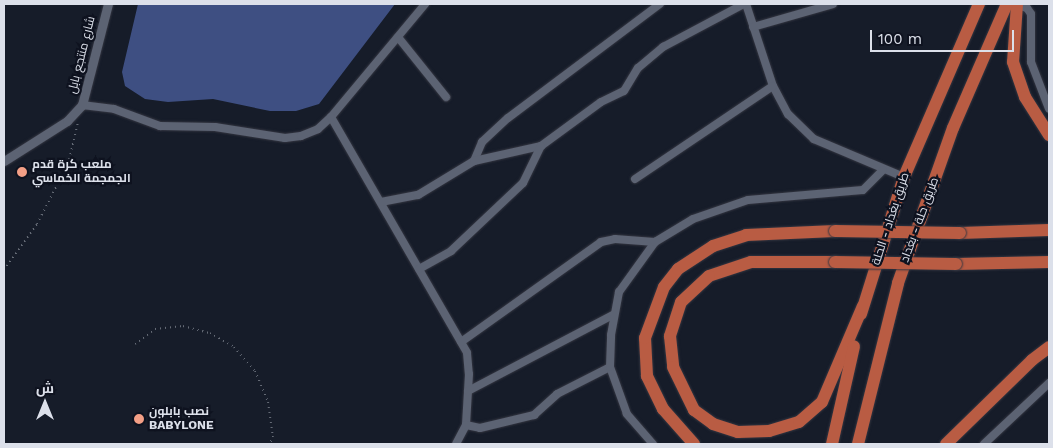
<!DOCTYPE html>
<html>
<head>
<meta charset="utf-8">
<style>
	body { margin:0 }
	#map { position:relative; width:1053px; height:448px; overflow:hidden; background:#161c29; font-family:"Work Sans",Cairo,sans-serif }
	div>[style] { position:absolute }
	.water>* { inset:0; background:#3e4f82 }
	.path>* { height:2px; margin-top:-1px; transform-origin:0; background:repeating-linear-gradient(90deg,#656b76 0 1px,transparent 0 5px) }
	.roads { filter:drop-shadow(0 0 1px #343641) drop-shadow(0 0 1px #343641) }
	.minor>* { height:8px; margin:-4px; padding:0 4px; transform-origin:4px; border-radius:4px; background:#5c6373 }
	.tertiary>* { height:9px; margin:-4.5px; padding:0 4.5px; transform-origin:4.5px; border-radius:4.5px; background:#5c6373 }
	.trunk>* { height:12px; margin:-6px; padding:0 6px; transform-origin:6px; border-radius:6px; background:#b95c43 }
	.bridges { filter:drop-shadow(0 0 1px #343641) drop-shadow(0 0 1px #343641) }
	.trunk-bridge>* { height:12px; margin:-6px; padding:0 6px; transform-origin:6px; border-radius:6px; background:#b95c43 }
	.dots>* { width:14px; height:14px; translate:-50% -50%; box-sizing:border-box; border:2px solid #0e121f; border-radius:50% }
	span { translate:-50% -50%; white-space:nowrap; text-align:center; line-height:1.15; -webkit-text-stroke:4.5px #0e121f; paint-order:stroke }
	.street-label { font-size:12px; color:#dce0ea }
	.poi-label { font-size:12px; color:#dce0ea; font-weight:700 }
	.left { translate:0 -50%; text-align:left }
	.frame { position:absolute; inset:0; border:5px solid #dce0ea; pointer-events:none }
	.north { position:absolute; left:20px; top:378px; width:50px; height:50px; -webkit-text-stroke:4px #0e121f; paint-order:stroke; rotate:0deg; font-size:14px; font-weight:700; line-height:20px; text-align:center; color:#dce0ea }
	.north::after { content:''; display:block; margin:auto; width:18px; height:22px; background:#dce0ea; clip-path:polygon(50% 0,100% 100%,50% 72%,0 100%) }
	.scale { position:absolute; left:870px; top:30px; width:144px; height:22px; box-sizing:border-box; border:2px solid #dce0ea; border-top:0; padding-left:6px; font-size:15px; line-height:18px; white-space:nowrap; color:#dce0ea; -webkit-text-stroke:4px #0e121f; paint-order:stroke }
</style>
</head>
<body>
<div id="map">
	<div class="water">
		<div style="clip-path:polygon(138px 4px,395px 4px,319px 104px,296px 111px,270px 111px,213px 99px,168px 102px,145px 99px,125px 86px,122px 72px)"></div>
	</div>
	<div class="path">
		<div style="left:4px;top:270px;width:57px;rotate:-54.3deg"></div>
		<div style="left:37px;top:224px;width:68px;rotate:-62.7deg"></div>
		<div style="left:68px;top:164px;width:43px;rotate:-76.6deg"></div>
		<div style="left:135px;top:344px;width:25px;rotate:-37deg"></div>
		<div style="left:155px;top:329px;width:28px;rotate:-6deg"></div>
		<div style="left:183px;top:326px;width:28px;rotate:15deg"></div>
		<div style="left:210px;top:333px;width:28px;rotate:30deg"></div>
		<div style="left:234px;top:347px;width:32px;rotate:49deg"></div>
		<div style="left:255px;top:371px;width:34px;rotate:67deg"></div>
		<div style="left:268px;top:402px;width:34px;rotate:82deg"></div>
		<div style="left:273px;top:436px;width:9px;rotate:111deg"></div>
	</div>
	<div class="roads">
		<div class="minor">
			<div style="left:746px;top:4px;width:86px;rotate:71.8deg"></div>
			<div style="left:773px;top:86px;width:32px;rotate:62deg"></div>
			<div style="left:788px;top:114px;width:36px;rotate:44deg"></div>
			<div style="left:814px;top:139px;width:98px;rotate:22.9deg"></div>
			<div style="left:1017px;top:5px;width:10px;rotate:17deg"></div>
			<div style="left:1027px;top:8px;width:7px;rotate:56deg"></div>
			<div style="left:1031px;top:14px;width:48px;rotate:90deg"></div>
			<div style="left:1031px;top:62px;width:50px;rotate:69deg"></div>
			<div style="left:753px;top:27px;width:83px;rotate:-16deg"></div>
			<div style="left:398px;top:37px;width:77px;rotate:51.3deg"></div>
			<div style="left:82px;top:105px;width:32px;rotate:7deg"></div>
			<div style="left:114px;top:109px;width:49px;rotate:20.3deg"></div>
			<div style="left:160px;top:126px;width:55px;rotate:1deg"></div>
			<div style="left:215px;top:127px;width:71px;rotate:8.9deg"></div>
			<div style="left:285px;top:138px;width:16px;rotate:-7deg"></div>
			<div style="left:301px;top:136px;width:18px;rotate:-22deg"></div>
			<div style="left:318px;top:129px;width:18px;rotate:-43deg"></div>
			<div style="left:331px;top:117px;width:147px;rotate:-50.2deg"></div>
			<div style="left:331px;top:117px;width:272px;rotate:60deg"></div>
			<div style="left:467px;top:353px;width:21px;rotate:85deg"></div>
			<div style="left:469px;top:374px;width:51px;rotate:93.4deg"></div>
			<div style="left:466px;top:425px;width:21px;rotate:118deg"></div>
			<div style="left:474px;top:161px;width:21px;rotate:-67deg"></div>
			<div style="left:482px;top:142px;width:35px;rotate:-43deg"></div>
			<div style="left:508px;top:118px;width:190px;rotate:-36.9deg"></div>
			<div style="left:635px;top:179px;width:166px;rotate:-34deg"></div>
			<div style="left:381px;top:202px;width:38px;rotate:-11deg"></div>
			<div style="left:418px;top:195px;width:66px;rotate:-31.3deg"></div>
			<div style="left:474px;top:161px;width:69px;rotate:-12.6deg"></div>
			<div style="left:541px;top:146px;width:74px;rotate:-36.3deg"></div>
			<div style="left:601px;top:102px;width:25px;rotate:-26deg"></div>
			<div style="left:624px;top:91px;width:27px;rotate:-59deg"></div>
			<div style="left:638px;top:68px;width:33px;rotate:-40deg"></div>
			<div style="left:663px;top:47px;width:92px;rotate:-28deg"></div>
			<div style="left:419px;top:269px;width:37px;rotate:-29deg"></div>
			<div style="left:451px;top:251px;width:99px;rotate:-43.4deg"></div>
			<div style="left:523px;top:183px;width:41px;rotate:-64.1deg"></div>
			<div style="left:461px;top:342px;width:172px;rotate:-35.5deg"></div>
			<div style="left:601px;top:242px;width:14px;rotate:-12deg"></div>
			<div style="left:615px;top:239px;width:40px;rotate:4.3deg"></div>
			<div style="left:468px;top:391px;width:164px;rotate:-27.7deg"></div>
			<div style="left:466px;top:425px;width:14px;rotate:12deg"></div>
			<div style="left:480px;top:428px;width:56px;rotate:-13.5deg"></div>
			<div style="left:534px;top:415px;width:31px;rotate:-42deg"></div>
			<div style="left:557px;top:394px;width:59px;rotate:-27deg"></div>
			<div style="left:653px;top:444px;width:40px;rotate:-131deg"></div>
			<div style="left:627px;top:414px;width:50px;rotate:-109.9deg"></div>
			<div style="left:610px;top:367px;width:32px;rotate:-88deg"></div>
			<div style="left:611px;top:335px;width:44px;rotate:-79.5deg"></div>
			<div style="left:619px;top:292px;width:62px;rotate:-54.2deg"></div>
			<div style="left:655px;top:242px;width:44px;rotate:-31.2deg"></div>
			<div style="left:693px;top:219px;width:58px;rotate:-19.1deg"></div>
			<div style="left:748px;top:200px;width:115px;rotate:-5deg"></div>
			<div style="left:863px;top:190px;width:28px;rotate:-45deg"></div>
			<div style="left:984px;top:444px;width:89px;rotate:-43.2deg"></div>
		</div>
		<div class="tertiary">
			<div style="left:4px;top:161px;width:75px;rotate:-32.4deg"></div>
			<div style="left:67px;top:121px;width:22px;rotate:-47deg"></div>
			<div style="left:82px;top:105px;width:104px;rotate:-75.6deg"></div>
		</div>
		<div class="trunk">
			<div style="left:1017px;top:4px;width:58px;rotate:93.9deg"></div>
			<div style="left:1013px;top:62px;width:37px;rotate:71deg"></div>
			<div style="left:1025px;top:97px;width:45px;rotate:57.7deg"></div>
			<div style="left:960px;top:233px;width:89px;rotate:-1.9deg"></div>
			<div style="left:835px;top:262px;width:84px;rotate:180deg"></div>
			<div style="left:751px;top:262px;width:44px;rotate:161.6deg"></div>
			<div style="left:709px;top:276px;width:38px;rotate:137deg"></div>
			<div style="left:681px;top:302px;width:36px;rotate:108deg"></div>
			<div style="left:670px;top:336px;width:31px;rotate:84deg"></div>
			<div style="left:673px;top:367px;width:48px;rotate:64deg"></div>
			<div style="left:694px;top:410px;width:24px;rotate:36deg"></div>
			<div style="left:713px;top:424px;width:26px;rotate:18deg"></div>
			<div style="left:738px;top:432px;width:31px;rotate:-2deg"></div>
			<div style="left:769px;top:431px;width:31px;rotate:-17deg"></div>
			<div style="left:799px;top:422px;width:30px;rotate:-41deg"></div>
			<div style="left:822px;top:402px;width:104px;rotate:-66.9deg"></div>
			<div style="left:956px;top:264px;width:93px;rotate:-1.2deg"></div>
			<div style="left:861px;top:314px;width:144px;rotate:-72.6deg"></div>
			<div style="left:904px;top:177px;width:189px;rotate:-66.6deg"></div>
			<div style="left:694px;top:444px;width:47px;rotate:-131.5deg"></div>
			<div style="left:663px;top:409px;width:37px;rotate:-116deg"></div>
			<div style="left:647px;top:376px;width:38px;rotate:-93deg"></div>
			<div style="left:645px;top:338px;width:54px;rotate:-69.6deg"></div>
			<div style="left:664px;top:287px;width:23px;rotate:-52deg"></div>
			<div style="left:678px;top:269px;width:42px;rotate:-33.3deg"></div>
			<div style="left:713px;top:246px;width:35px;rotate:-18deg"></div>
			<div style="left:746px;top:235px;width:89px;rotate:-2.6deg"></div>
			<div style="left:832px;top:444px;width:100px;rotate:-77.3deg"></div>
			<div style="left:858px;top:444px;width:166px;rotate:-76deg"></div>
			<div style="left:898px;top:283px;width:164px;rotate:-70.5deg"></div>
			<div style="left:953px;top:128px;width:135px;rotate:-66.5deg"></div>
			<div style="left:946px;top:444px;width:120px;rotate:-44.3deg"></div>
			<div style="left:1032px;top:360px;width:21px;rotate:-37deg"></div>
		</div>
	</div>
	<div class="bridges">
		<div class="trunk-bridge">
			<div style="left:835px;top:231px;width:125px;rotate:0.9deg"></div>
			<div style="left:835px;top:262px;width:121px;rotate:0.9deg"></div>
		</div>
	</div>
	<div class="dots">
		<div style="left:22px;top:172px;background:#f39f86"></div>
		<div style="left:139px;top:419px;background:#f39f86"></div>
	</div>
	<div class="street-label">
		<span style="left:82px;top:55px;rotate:-76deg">شارع منتجع بابل</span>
		<span style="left:891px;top:219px;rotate:-72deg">طريق بغداد - الحلة</span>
		<span style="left:920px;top:220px;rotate:-70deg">طريق حلة - بغداد</span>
	</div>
	<div class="poi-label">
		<span class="left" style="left:32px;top:172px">ملعب كرة قدم<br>الجمجمة الخماسي</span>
		<span class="left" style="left:149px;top:419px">نصب بابلون<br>BABYLONE</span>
	</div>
	<div class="frame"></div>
	<div class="north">ش</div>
	<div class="scale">100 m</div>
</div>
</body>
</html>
